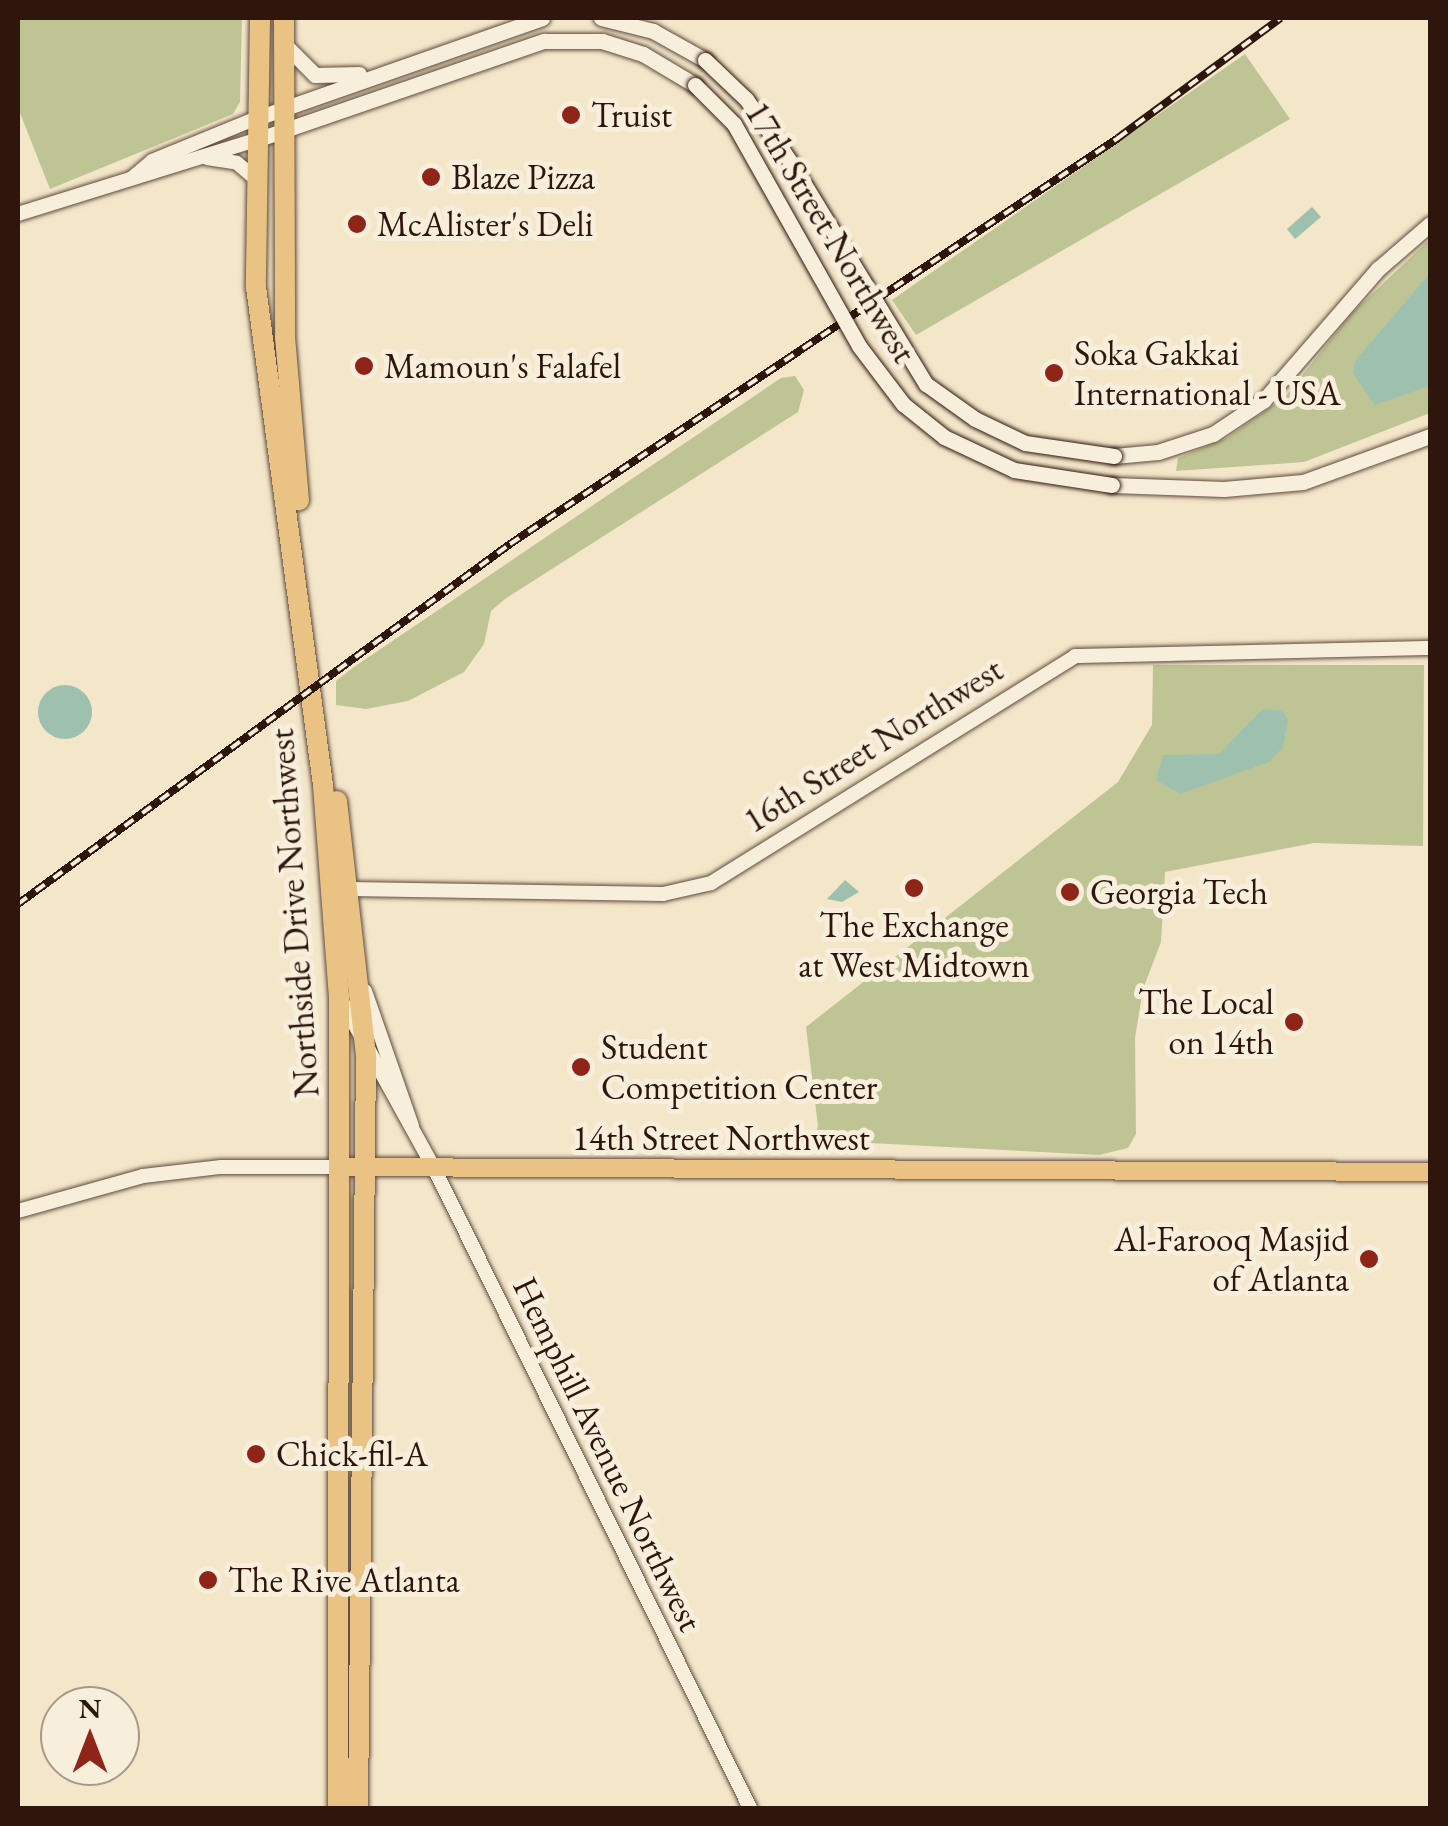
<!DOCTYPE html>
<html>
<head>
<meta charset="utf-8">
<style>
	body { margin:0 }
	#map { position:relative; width:1448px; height:1826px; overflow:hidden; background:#f3e6c9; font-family:"EB Garamond",serif }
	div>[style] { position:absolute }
	.green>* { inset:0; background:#bfc494 }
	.water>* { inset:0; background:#9dc0af }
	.round { border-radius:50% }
	.roads { filter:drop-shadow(0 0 2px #5f4a3c) drop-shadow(0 0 2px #5f4a3c) }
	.tertiary>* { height:14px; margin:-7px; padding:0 7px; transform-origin:7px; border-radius:7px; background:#f7efdc }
	.secondary>* { height:15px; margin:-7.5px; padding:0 7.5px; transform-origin:7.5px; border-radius:7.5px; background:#f7efdc }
	.primary>* { height:18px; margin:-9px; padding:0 9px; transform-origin:9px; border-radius:9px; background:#eac384 }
	.trunk>* { height:20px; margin:-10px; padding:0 10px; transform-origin:10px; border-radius:10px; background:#eac384 }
	.rail>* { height:8px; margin-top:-4px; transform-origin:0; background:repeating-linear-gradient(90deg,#f7efdc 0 11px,#2e160d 0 22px); box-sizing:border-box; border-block:2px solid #2e160d }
	.bridges { filter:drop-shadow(0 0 2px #2e160d) drop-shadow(0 0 2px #2e160d) }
	.secondary-bridge>* { height:15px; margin:-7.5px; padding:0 7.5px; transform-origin:7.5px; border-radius:7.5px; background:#f7efdc }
	.dots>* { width:28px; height:28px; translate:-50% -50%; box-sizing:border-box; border:5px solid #f7efdc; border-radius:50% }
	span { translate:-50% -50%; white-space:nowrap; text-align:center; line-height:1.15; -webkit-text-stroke:10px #f7efdc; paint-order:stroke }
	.poi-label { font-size:35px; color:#2e160d }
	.left { translate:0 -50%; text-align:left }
	.right { translate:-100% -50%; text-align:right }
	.street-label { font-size:35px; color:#2e160d }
	.frame { position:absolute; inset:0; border:20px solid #2e160d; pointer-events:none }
	.north { position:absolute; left:40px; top:1686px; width:100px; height:100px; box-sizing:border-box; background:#f7efdc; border:2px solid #a79889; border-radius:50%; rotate:0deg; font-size:28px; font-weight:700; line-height:40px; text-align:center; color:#2e160d }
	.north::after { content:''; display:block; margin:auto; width:35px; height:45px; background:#8f2418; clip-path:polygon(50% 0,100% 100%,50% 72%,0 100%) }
</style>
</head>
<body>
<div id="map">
	<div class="green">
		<div style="clip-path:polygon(18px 18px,242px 18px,240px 102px,233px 114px,50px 189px,18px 108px)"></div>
		<div style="clip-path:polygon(1245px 54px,1290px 119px,916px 335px,892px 300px)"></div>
		<div style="clip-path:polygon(1430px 239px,1430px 413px,1304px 462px,1176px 471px,1178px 458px,1227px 438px,1285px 397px,1352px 313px)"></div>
		<div style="clip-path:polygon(795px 376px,804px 390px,798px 412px,505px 599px,491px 611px,484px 644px,464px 672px,408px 701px,366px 709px,336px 705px,336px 681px,354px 667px,781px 378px)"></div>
		<div style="clip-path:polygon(1153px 665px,1424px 665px,1423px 846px,1314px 843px,1165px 872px,1161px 942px,1143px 989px,1135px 1038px,1136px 1134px,1128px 1148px,1099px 1155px,814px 1140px,818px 1126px,806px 1027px,1118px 782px,1152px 725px)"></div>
	</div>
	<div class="water">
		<div style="clip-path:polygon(1312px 207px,1321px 217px,1295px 239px,1287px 229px)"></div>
		<div style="clip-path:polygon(1430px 273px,1430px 386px,1375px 405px,1353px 373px,1355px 361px)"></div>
		<div class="round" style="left:38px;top:685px;width:54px;height:54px"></div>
		<div style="clip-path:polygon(1263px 709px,1282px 711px,1288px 719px,1283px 747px,1269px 762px,1180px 794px,1156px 780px,1163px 755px,1219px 754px)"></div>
		<div style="clip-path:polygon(845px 880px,859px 892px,842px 902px,827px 899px)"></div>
	</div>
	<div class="roads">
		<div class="tertiary">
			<div style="left:207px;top:158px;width:30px;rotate:9deg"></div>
			<div style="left:237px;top:163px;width:23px;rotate:40deg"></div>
			<div style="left:132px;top:178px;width:26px;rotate:-40deg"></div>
			<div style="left:152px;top:161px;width:113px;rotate:-22.3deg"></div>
			<div style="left:18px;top:214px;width:249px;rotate:-17.3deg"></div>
			<div style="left:349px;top:889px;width:314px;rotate:0.9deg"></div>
			<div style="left:663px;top:894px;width:49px;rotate:-12.9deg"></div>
			<div style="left:711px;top:883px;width:429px;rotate:-31.9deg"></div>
			<div style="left:1075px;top:656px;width:355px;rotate:-1.3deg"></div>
			<div style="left:365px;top:991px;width:143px;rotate:70.8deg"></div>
			<div style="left:339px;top:996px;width:196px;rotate:61.1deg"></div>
			<div style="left:434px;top:1168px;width:714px;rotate:63.72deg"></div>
			<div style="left:18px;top:1211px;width:130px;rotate:-15.6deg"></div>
			<div style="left:143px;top:1176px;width:79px;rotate:-6.6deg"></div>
			<div style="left:221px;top:1167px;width:120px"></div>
		</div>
		<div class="secondary">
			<div style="left:601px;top:18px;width:54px;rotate:14deg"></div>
			<div style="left:653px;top:31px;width:60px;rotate:29.1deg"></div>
			<div style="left:284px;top:44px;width:44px;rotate:45deg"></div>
			<div style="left:315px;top:75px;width:44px;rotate:-1.3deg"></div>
			<div style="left:257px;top:118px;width:302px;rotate:-19.3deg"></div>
			<div style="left:256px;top:140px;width:305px;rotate:-19deg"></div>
			<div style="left:544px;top:41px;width:58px"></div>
			<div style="left:602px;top:41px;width:43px;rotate:17.6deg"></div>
			<div style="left:643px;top:54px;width:61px;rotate:30.8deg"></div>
			<div style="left:1114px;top:456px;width:44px;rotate:-5.2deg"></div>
			<div style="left:1158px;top:452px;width:58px;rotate:-18.1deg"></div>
			<div style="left:1213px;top:434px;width:61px;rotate:-33.7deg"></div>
			<div style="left:1264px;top:400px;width:174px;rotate:-49deg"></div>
			<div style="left:1378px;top:269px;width:69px;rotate:-40.9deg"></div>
			<div style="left:1112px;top:485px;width:112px;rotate:2deg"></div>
			<div style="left:1224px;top:489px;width:79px;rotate:-5.1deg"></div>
			<div style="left:1303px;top:482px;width:135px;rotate:-19.9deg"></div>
		</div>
		<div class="primary">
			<div style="left:341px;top:1167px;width:1089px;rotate:0.26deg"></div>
		</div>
		<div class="trunk">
			<div style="left:260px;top:18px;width:269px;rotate:90.9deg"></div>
			<div style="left:256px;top:287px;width:502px;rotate:82.34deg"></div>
			<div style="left:323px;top:785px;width:212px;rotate:85.7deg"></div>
			<div style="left:339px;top:996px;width:812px;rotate:90.07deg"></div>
			<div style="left:284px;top:18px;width:319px;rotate:89.8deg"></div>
			<div style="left:285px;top:337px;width:164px;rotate:85.1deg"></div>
			<div style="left:337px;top:801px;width:257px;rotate:83.5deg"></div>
			<div style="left:366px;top:1056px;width:752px;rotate:90.61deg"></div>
		</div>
	</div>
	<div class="rail">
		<div style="left:18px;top:904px;width:610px;rotate:-36.19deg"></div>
		<div style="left:510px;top:544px;width:731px;rotate:-33.73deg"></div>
		<div style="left:1118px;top:138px;width:202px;rotate:-36.4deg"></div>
	</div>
	<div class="bridges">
		<div class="secondary-bridge">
			<div style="left:705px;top:60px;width:57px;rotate:43.6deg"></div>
			<div style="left:746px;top:99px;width:80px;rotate:54.7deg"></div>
			<div style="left:792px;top:164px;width:258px;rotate:58.7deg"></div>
			<div style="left:926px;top:384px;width:60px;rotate:35.5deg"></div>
			<div style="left:975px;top:419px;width:55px;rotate:25.6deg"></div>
			<div style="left:1025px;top:443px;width:90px;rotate:8.3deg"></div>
			<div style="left:695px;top:85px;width:55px;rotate:45deg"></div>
			<div style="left:734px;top:124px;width:255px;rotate:60.6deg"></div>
			<div style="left:859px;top:346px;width:73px;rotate:52.8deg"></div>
			<div style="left:903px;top:404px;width:53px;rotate:38.8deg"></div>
			<div style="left:944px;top:437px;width:77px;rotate:25.2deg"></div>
			<div style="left:1014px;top:470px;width:99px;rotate:8.7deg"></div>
		</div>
	</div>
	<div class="dots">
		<div style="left:571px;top:115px;background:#8f2418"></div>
		<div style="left:431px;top:177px;background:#8f2418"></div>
		<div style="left:357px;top:224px;background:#8f2418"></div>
		<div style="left:364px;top:366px;background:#8f2418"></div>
		<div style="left:1054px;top:373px;background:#8f2418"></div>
		<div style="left:914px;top:888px;background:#8f2418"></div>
		<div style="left:1070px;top:892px;background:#8f2418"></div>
		<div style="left:1294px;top:1022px;background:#8f2418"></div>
		<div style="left:581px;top:1067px;background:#8f2418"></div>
		<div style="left:1369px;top:1259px;background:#8f2418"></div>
		<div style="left:256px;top:1454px;background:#8f2418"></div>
		<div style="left:208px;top:1580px;background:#8f2418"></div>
	</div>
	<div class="poi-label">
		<span class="left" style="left:591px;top:115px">Truist</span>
		<span class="left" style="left:451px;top:177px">Blaze Pizza</span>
		<span class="left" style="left:377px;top:224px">McAlister's Deli</span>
		<span class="left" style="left:1074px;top:373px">Soka Gakkai<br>International - USA</span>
		<span class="left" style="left:384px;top:366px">Mamoun's Falafel</span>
		<span class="left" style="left:1090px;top:892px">Georgia Tech</span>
		<span style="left:914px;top:945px">The Exchange<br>at West Midtown</span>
		<span class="right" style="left:1274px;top:1022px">The Local<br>on 14th</span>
		<span class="left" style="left:601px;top:1067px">Student<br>Competition Center</span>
		<span class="right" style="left:1349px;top:1259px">Al-Farooq Masjid<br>of Atlanta</span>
		<span class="left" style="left:276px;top:1454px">Chick-fil-A</span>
		<span class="left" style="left:228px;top:1580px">The Rive Atlanta</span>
	</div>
	<div class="street-label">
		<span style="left:831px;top:232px;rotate:59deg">17th Street Northwest</span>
		<span style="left:873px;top:745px;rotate:-32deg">16th Street Northwest</span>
		<span style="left:294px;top:913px;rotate:-94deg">Northside Drive Northwest</span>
		<span style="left:721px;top:1138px">14th Street Northwest</span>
		<span style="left:608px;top:1454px;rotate:64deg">Hemphill Avenue Northwest</span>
	</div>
	<div class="frame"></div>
	<div class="north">N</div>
</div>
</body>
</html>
